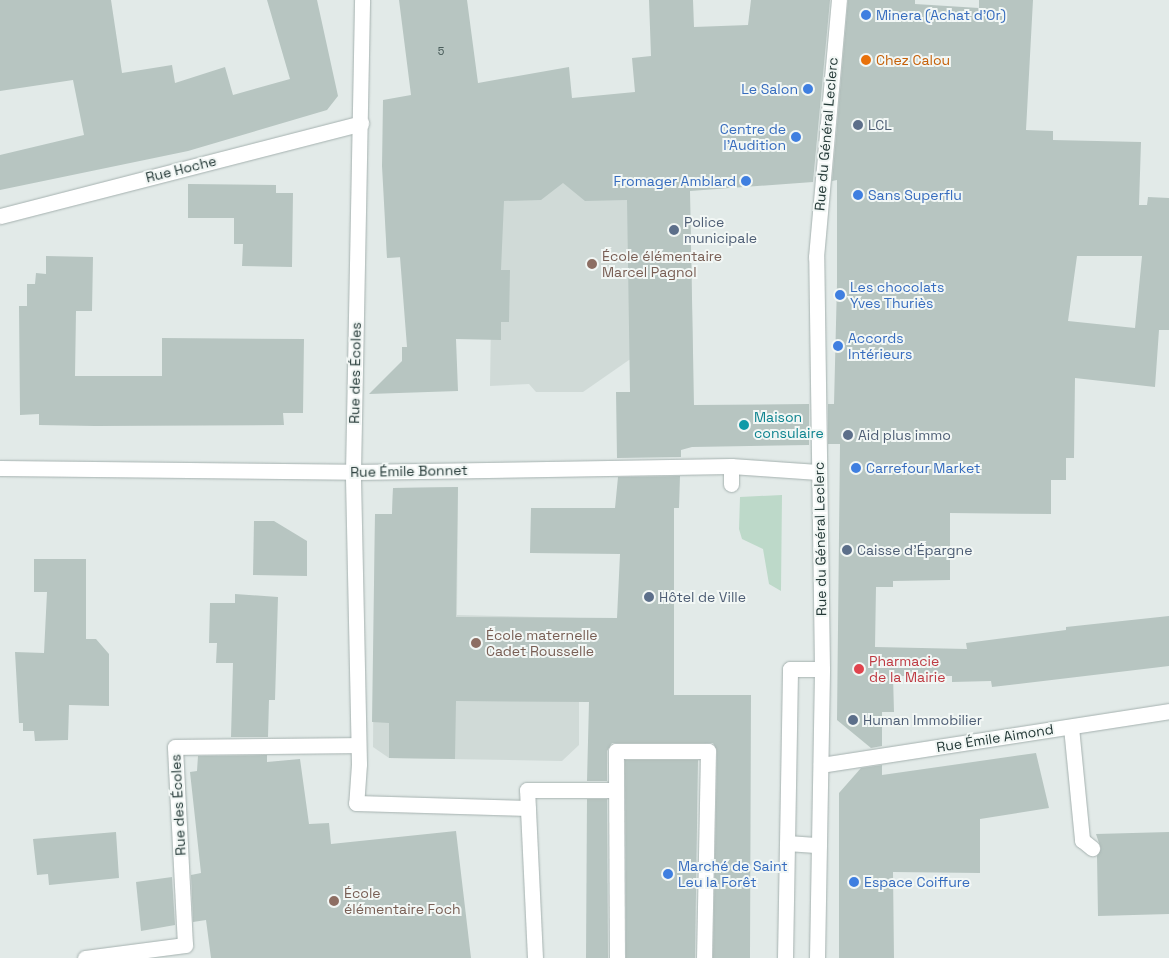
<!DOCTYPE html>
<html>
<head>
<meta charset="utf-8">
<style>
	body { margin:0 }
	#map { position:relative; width:1169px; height:958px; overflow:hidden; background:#e2eae8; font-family:"Space Grotesk",sans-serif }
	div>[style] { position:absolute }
	.built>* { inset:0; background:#d0dad7 }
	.green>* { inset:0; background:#bdd9c9 }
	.building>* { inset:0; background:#b7c5c1 }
	.roads { filter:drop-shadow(0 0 1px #a5b1af) drop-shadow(0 0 1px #a5b1af) }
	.service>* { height:15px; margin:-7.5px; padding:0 7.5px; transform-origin:7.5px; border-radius:7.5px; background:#fff }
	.pedestrian>* { height:15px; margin:-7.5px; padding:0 7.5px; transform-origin:7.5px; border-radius:7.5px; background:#fff }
	.minor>* { height:15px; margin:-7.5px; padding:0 7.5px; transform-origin:7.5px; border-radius:7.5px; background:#fff }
	.tertiary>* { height:15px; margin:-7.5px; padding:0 7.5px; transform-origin:7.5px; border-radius:7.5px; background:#fff }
	.dots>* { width:14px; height:14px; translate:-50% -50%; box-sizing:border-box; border:2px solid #f2f7f5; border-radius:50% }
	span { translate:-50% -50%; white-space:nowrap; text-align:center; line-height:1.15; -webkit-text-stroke:4px #f2f7f5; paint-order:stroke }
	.number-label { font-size:11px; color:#495c5a }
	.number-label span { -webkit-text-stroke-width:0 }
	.shop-label { font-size:14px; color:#366cbe }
	.left { translate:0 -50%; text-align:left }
	.right { translate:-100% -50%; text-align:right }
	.food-label { font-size:14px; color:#c56008 }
	.service-label { font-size:14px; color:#4e5e75 }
	.street-label { font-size:14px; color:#243937 }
	.education-label { font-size:14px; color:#785e54 }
	.culture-label { font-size:14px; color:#0d838f }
	.health-label { font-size:14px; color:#be3a42 }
</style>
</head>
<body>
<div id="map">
	<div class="built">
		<div style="clip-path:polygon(576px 142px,662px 201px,690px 201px,693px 359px,629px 360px,583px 392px,536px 392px,529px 384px,490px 386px,492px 253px,387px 258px,384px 187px)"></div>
		<div style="clip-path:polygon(458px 487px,457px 615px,579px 618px,579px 745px,562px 761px,389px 758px,373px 747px,375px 514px,392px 514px,393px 488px)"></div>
	</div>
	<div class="green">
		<div style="clip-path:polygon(782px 495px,781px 591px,769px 584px,763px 549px,742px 539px,739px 529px,740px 497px)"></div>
	</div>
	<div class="building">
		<div style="clip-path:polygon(0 0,111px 0,122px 73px,172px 65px,175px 83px,225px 67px,233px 95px,290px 79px,267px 0,317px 0,338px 96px,327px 110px,188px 151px,0 190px,0 155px,84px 135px,73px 80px,0 91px)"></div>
		<div style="clip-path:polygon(399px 0,467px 0,478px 83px,569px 67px,572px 98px,635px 92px,632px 58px,651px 56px,649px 0,693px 0,694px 27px,748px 25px,751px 0,830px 0,813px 182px,690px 191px,694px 405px,809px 404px,809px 445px,692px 447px,681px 450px,681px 457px,617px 458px,616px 392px,630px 392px,627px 200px,585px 201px,563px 183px,541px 200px,504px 201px,501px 270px,510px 270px,509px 322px,501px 322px,501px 340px,456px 339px,458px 391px,369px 394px,402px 361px,402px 347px,407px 347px,400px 257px,387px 258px,382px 166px,383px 100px,411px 95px)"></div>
		<div style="clip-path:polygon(evenodd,848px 0,915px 0,915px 4px,979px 8px,979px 0,1033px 0,1026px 130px,1053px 131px,1053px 140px,1141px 142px,1139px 205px,1147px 205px,1148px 197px,1169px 198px,1169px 330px,1159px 330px,1155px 387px,1075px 378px,1074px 458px,1066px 458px,1066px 480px,1051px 480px,1051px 514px,950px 513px,950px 580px,893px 581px,893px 587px,876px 587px,875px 647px,967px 649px,966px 643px,1066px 630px,1066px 627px,1169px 616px,1169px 666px,992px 687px,991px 681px,952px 682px,952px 676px,893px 676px,894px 712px,882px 712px,882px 746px,871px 748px,837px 720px,840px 444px,828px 444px,828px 404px,834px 404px,837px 283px,837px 180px,832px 181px,848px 0,1077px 256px,1142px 256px,1135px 328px,1068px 321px,1077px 256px)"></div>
		<div style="clip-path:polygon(188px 184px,276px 185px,276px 193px,293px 193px,292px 267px,242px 266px,243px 244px,234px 244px,234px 218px,188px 218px)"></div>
		<div style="clip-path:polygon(46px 256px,93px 257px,92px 311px,76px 311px,75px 376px,162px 376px,162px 338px,304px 339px,303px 413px,283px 413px,284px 425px,95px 426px,39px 425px,39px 414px,20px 415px,19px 306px,27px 306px,27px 284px,35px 284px,36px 273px,46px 274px)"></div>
		<div style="clip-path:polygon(680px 476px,679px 508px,674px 508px,674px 695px,751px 695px,750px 958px,713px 958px,717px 751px,713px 743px,612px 743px,607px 751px,607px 781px,587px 781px,589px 702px,456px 701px,455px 759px,389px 758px,389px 723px,372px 722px,375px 514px,392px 514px,393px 488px,458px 487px,456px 617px,617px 618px,620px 554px,530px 553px,531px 508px,615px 508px,618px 477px)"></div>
		<div style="clip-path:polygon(254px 521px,274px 521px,307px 541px,307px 576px,253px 575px)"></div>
		<div style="clip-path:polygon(34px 559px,86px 559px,86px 639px,96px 639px,109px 654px,109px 706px,69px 705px,68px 740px,35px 741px,34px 731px,23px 731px,23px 723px,19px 723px,15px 652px,44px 653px,47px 592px,34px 592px)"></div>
		<div style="clip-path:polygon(235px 594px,278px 597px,275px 700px,269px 700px,268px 737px,231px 737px,233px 663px,216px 663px,217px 643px,209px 643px,210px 603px,235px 603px)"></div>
		<div style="clip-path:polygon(1036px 753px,1049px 808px,980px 819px,980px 873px,893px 872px,894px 958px,839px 958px,839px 793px,861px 768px,882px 765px,882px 775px)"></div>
		<div style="clip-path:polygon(267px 755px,267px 762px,300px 759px,309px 824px,329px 823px,331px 844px,456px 831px,471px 958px,211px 958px,206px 920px,193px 922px,191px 875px,201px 873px,190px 772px,197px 771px,198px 756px)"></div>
		<div style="clip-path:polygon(625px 760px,698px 760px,695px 958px,626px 958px)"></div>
		<div style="clip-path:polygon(587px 799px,607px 799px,608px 958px,586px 958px)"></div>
		<div style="clip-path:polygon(116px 832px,119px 878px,49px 885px,48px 874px,37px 875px,33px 839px)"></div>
		<div style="clip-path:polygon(1169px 832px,1169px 914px,1098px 916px,1097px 856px,1101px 849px,1096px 834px)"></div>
		<div style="clip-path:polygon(172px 877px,175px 925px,141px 931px,136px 882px)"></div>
	</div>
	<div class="roads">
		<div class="service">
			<div style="left:731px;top:466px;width:18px;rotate:90deg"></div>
			<div style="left:1071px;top:727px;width:114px;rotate:84.4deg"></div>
			<div style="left:1082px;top:840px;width:13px;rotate:39deg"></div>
			<div style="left:787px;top:843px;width:32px;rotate:4deg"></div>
			<div style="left:535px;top:958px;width:168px;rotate:-92.7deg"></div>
			<div style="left:527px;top:790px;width:88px"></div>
			<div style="left:617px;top:958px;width:207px;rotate:-90.3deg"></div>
			<div style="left:616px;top:751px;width:92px"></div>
			<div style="left:708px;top:751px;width:207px;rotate:91.1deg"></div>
			<div style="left:785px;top:958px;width:289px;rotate:-89deg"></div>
			<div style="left:790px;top:669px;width:32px"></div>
		</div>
		<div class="pedestrian">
			<div style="left:359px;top:764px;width:39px;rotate:94deg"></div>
			<div style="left:356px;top:803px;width:172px;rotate:1.7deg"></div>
			<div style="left:185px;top:945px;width:198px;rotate:-92.9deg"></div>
			<div style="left:175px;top:747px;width:183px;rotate:-0.6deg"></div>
		</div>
		<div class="minor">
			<div style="left:0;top:216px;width:373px;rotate:-14.4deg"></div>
			<div style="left:0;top:468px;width:353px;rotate:0.6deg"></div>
			<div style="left:353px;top:472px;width:378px;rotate:-0.9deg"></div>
			<div style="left:731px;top:466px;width:87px;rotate:3.9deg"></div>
			<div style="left:359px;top:764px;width:292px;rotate:-91.2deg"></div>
			<div style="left:353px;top:472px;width:472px;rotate:-88.9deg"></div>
			<div style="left:821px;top:765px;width:352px;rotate:-8.8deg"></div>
			<div style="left:85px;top:958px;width:101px;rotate:-7.4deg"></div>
		</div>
		<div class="tertiary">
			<div style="left:817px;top:958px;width:289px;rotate:-89deg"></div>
			<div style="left:822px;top:669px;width:412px;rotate:-90.8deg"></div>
			<div style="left:816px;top:257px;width:258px;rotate:-84.9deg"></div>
		</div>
	</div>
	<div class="dots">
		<div style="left:866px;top:15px;background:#3f7fe0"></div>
		<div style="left:866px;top:60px;background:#e8710a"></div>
		<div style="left:808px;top:89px;background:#3f7fe0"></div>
		<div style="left:858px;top:125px;background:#5c6f8a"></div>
		<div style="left:796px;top:137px;background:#3f7fe0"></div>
		<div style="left:746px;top:181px;background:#3f7fe0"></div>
		<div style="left:858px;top:195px;background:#3f7fe0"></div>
		<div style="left:674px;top:230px;background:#5c6f8a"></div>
		<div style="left:592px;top:264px;background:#8d6e63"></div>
		<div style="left:840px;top:295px;background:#3f7fe0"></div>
		<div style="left:838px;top:346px;background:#3f7fe0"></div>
		<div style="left:744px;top:425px;background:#0f9aa8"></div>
		<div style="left:848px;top:435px;background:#5c6f8a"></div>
		<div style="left:856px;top:468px;background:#3f7fe0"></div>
		<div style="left:847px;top:550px;background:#5c6f8a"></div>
		<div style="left:649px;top:597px;background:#5c6f8a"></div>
		<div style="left:476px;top:643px;background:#8d6e63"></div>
		<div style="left:859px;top:669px;background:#e0444e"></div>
		<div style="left:853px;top:720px;background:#5c6f8a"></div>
		<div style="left:668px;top:874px;background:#3f7fe0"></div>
		<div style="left:854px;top:882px;background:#3f7fe0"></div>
		<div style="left:334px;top:901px;background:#8d6e63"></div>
	</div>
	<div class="number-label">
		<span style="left:441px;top:51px">5</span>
	</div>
	<div class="shop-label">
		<span class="left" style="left:876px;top:15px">Minera (Achat d'Or)</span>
		<span class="right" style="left:798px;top:89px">Le Salon</span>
		<span class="right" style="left:786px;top:137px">Centre de<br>l'Audition</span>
		<span class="right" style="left:736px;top:181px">Fromager Amblard</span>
		<span class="left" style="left:868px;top:195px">Sans Superflu</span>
		<span class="left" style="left:850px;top:295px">Les chocolats<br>Yves Thuriès</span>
		<span class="left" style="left:848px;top:346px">Accords<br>Intérieurs</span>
		<span class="left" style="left:866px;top:468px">Carrefour Market</span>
		<span class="left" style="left:678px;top:874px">Marché de Saint<br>Leu la Forêt</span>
		<span class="left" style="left:864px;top:882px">Espace Coiffure</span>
	</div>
	<div class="food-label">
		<span class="left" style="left:876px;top:60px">Chez Calou</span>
	</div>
	<div class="service-label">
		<span class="left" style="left:868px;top:125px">LCL</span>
		<span class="left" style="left:684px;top:230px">Police<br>municipale</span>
		<span class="left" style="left:858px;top:435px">Aid plus immo</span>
		<span class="left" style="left:857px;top:550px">Caisse d'Épargne</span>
		<span class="left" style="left:659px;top:597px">Hôtel de Ville</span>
		<span class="left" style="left:863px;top:720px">Human Immobilier</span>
	</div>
	<div class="street-label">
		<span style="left:826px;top:134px;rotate:-85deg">Rue du Général Leclerc</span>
		<span style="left:181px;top:169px;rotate:-14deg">Rue Hoche</span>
		<span style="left:355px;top:373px;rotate:-89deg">Rue des Écoles</span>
		<span style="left:409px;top:471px;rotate:-1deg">Rue Émile Bonnet</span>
		<span style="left:820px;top:539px;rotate:-91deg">Rue du Général Leclerc</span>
		<span style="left:995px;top:738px;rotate:-9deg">Rue Émile Aimond</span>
		<span style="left:178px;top:805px;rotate:-93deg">Rue des Écoles</span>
	</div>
	<div class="education-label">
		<span class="left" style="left:602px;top:264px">École élémentaire<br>Marcel Pagnol</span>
		<span class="left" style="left:486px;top:643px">École maternelle<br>Cadet Rousselle</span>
		<span class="left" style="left:344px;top:901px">École<br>élémentaire Foch</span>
	</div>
	<div class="culture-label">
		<span class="left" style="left:754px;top:425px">Maison<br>consulaire</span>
	</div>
	<div class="health-label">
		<span class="left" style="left:869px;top:669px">Pharmacie<br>de la Mairie</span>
	</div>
</div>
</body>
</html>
